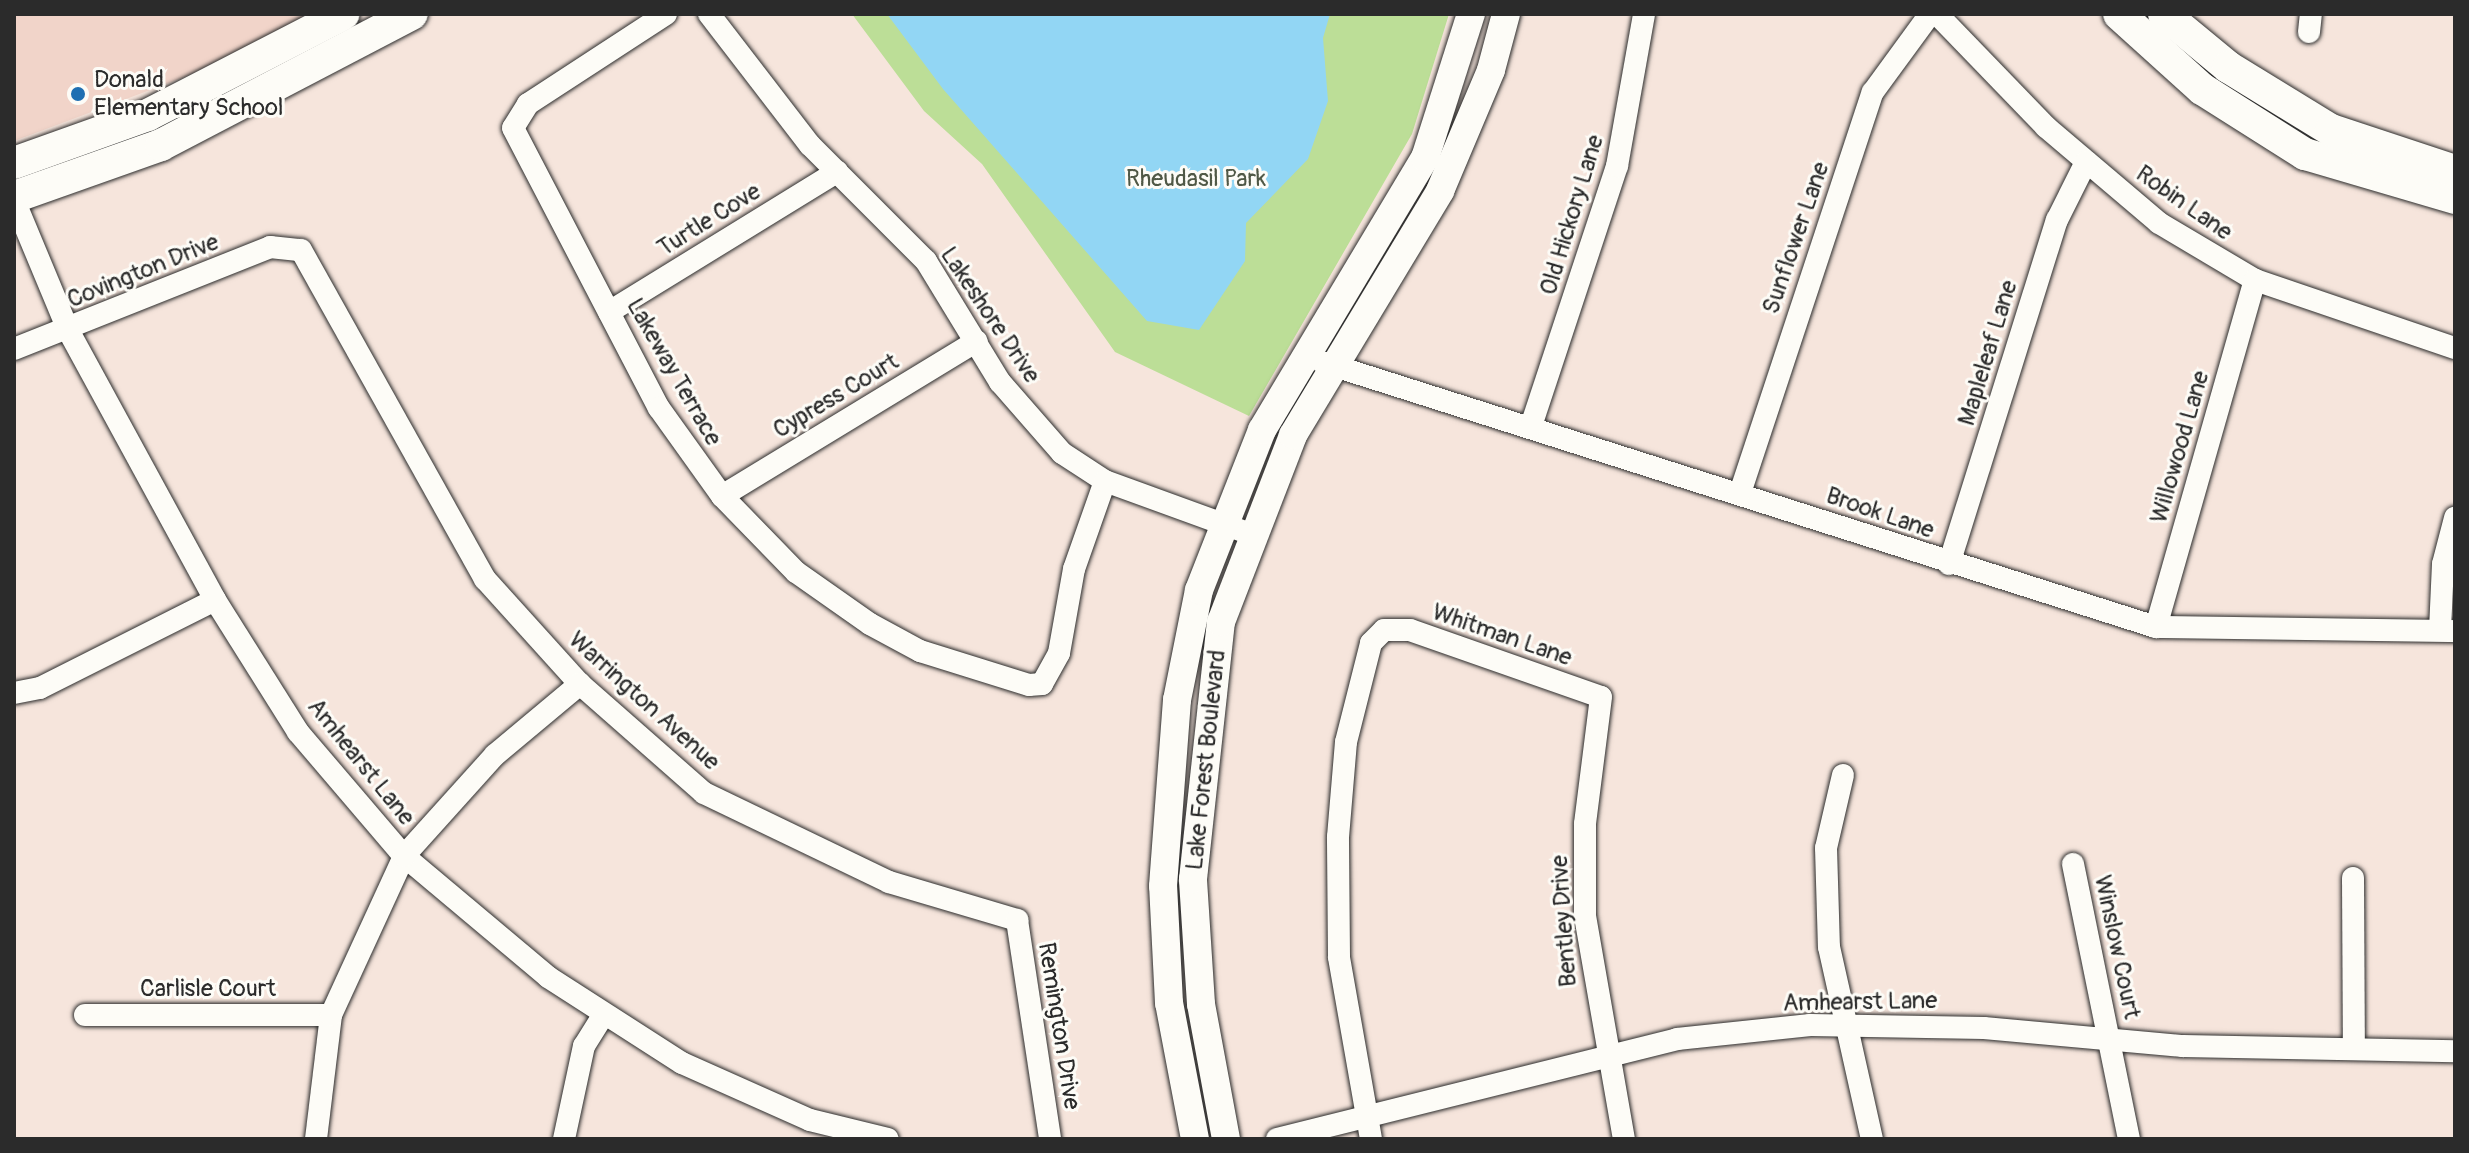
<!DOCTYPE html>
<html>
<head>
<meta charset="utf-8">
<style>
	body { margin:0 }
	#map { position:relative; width:2469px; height:1153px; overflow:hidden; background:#f6e5dc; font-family:Pangolin,sans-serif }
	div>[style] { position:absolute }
	.built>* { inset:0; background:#f1d4c9 }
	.green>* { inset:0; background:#bcde97 }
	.water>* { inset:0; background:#92d6f4 }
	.roads { filter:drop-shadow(0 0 2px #2b2b2b) drop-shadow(0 0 2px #2b2b2b) }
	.minor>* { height:22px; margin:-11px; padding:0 11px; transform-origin:11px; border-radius:11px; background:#fdfcf7 }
	.tertiary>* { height:28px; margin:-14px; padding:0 14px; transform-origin:14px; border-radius:14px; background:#fdfcf7 }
	.secondary>* { height:32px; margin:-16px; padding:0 16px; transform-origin:16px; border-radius:16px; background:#fdfcf7 }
	.dots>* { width:22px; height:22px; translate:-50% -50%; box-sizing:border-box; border:4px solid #fdfcf7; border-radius:50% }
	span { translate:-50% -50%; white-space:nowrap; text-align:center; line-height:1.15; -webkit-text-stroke:6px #fdfcf7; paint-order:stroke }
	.poi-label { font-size:24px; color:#2b2b2b }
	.left { translate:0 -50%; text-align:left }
	.park-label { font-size:24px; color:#4f5846 }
	.street-label { font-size:24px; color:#2b2b2b }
	.frame { position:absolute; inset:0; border:16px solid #2b2b2b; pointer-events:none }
</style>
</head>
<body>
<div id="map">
	<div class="built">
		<div style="clip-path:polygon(14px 14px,321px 14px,190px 75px,14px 141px)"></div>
	</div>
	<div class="green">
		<div style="clip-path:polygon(852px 14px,1449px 14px,1412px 134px,1249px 416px,1115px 352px,982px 164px,924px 111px)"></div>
	</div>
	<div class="water">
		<div style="clip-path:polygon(887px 14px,1330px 14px,1323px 38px,1328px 101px,1308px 159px,1246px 223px,1245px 261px,1199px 330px,1147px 321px,943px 89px)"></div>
	</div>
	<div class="roads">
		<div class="minor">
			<div style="left:666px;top:14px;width:165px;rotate:146.9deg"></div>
			<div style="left:528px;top:104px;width:28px;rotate:122deg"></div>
			<div style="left:513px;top:128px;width:316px;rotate:62.5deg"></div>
			<div style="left:659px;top:408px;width:108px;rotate:54.4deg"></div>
			<div style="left:722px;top:496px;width:106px;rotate:45.8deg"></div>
			<div style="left:796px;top:572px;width:90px;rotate:35.1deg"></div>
			<div style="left:870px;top:624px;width:57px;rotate:28.4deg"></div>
			<div style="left:920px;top:651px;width:114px;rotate:17.3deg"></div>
			<div style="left:1029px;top:685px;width:13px;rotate:-4deg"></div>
			<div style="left:1042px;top:684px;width:35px;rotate:-61deg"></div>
			<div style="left:1059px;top:653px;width:85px;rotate:-79.9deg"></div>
			<div style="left:1074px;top:569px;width:93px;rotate:-70.6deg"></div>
			<div style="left:709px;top:14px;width:165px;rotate:52.4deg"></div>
			<div style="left:810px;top:145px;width:164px;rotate:45deg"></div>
			<div style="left:926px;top:261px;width:142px;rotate:58.6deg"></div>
			<div style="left:1000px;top:382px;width:94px;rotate:48.9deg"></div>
			<div style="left:1062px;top:453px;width:51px;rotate:33.1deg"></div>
			<div style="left:1105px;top:481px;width:155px;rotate:20deg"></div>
			<div style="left:1937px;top:14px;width:157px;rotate:46deg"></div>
			<div style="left:2046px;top:127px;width:148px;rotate:40.3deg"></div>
			<div style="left:2159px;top:223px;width:112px;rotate:30.7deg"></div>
			<div style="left:2255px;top:280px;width:211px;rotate:18.8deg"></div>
			<div style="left:2309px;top:32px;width:18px;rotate:-84deg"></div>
			<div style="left:14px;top:200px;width:141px;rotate:67.4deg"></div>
			<div style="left:68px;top:330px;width:307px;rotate:61.4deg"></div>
			<div style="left:215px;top:600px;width:156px;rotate:57.8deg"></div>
			<div style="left:298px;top:732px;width:163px;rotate:49.5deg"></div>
			<div style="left:404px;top:856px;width:188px;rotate:40deg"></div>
			<div style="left:548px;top:977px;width:159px;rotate:32.7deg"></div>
			<div style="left:682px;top:1063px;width:140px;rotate:24deg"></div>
			<div style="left:810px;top:1120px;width:80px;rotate:13.7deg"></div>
			<div style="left:609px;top:312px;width:268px;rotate:-31.6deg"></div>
			<div style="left:14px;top:349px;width:276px;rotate:-21.7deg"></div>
			<div style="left:270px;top:247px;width:31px;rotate:6deg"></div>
			<div style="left:301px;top:250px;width:377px;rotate:60.8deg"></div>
			<div style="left:485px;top:579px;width:142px;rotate:47.9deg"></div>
			<div style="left:580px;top:684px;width:165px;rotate:41.3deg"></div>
			<div style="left:704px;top:793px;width:205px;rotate:25.7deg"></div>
			<div style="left:889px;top:882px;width:134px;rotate:16.5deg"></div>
			<div style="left:1017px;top:920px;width:221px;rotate:81.4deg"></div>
			<div style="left:1322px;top:362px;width:875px;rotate:17.63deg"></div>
			<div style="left:2156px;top:627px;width:299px;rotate:0.8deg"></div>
			<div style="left:1531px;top:426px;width:274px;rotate:-71.7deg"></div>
			<div style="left:1617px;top:166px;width:154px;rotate:-79.9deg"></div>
			<div style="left:1740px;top:493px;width:422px;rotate:-71.7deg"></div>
			<div style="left:1873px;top:92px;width:97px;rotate:-53.8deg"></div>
			<div style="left:722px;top:496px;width:298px;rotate:-31.3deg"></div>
			<div style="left:1949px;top:564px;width:361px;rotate:-72.6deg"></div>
			<div style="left:2057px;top:220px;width:65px;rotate:-63.4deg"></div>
			<div style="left:2156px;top:627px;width:361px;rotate:-74.1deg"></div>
			<div style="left:2440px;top:630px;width:66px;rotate:-87.4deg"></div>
			<div style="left:2443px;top:564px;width:48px;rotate:-75.4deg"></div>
			<div style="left:14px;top:693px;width:26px;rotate:-11deg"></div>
			<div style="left:40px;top:688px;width:196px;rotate:-26.7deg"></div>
			<div style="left:1843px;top:775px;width:75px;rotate:103.1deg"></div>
			<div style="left:1826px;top:848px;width:99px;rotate:88.3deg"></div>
			<div style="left:1829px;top:947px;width:197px;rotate:77.4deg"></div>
			<div style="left:2073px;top:864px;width:281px;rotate:78.5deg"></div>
			<div style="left:2353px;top:878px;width:169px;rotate:89.7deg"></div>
			<div style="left:85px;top:1015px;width:246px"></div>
			<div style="left:316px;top:1139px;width:125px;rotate:-83.1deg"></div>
			<div style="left:331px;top:1015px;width:175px;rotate:-65.3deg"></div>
			<div style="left:404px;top:856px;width:136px;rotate:-48deg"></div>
			<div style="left:495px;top:755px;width:111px;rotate:-39.9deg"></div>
			<div style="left:564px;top:1139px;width:95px;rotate:-77.9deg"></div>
			<div style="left:584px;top:1046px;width:36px;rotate:-58deg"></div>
			<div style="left:1277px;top:1139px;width:412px;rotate:-14deg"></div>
			<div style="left:1677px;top:1039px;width:134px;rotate:-6deg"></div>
			<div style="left:1810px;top:1025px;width:174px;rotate:1deg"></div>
			<div style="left:1984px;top:1028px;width:200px;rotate:5.2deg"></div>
			<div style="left:2183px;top:1046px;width:272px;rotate:1.1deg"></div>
			<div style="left:1371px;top:1139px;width:185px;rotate:-100deg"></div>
			<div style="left:1339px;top:957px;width:120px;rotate:-90.5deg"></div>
			<div style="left:1338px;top:837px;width:95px;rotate:-85.2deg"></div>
			<div style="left:1346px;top:742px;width:102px;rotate:-75.8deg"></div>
			<div style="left:1371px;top:643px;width:18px;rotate:-45deg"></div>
			<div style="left:1384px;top:630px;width:26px"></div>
			<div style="left:1410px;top:630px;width:202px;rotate:19.3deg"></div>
			<div style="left:1601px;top:697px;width:128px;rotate:97.2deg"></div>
			<div style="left:1585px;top:824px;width:92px;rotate:90deg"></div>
			<div style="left:1585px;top:916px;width:226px;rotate:80.1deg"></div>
		</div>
		<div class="tertiary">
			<div style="left:1195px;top:1139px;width:138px;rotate:-100.8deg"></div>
			<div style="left:1169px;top:1003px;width:117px;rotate:-92.9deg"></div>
			<div style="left:1163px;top:886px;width:187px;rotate:-85.7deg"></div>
			<div style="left:1177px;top:700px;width:112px;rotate:-78.7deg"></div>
			<div style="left:1199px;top:590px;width:172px;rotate:-68.5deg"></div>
			<div style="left:1262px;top:430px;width:317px;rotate:-59.1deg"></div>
			<div style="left:1425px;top:158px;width:151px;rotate:-72.3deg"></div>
			<div style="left:1226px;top:1139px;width:137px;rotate:-100.5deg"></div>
			<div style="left:1201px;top:1004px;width:125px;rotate:-93.7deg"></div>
			<div style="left:1193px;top:879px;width:259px;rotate:-83.8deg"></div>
			<div style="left:1221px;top:622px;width:200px;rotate:-68.9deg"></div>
			<div style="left:1293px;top:435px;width:285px;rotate:-58.9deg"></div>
			<div style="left:1440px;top:191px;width:131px;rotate:-67.1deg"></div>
			<div style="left:1491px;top:70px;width:58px;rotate:-75deg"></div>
		</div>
		<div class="secondary">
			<div style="left:2119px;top:14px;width:112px;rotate:42.1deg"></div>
			<div style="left:2202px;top:89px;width:122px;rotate:32.3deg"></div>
			<div style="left:2305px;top:154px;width:156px;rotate:16.3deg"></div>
			<div style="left:2164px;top:14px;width:83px;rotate:39.6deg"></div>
			<div style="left:2228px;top:67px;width:121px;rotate:31.5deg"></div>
			<div style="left:2331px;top:130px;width:131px;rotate:18.3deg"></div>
			<div style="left:14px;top:163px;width:142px;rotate:-19.7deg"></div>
			<div style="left:148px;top:115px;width:220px;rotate:-27.3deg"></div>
			<div style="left:14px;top:197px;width:156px;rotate:-19.5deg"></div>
			<div style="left:161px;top:145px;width:283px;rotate:-27.6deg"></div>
		</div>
	</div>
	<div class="dots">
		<div style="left:78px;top:94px;background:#1f6fb2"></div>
	</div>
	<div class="poi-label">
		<span class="left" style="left:94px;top:94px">Donald<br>Elementary School</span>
	</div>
	<div class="park-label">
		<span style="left:1196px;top:179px">Rheudasil Park</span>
	</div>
	<div class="street-label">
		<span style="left:2184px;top:203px;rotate:35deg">Robin Lane</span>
		<span style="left:1572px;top:215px;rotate:-73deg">Old Hickory Lane</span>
		<span style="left:709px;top:220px;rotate:-32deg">Turtle Cove</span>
		<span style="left:1796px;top:238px;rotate:-71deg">Sunflower Lane</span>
		<span style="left:143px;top:271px;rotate:-22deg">Covington Drive</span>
		<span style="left:990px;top:315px;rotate:56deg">Lakeshore Drive</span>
		<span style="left:1988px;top:353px;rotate:-73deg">Mapleleaf Lane</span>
		<span style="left:674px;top:372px;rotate:60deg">Lakeway Terrace</span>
		<span style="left:836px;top:396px;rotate:-31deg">Cypress Court</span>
		<span style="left:2180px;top:447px;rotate:-74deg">Willowood Lane</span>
		<span style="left:1880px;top:513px;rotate:19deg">Brook Lane</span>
		<span style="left:1502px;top:635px;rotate:19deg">Whitman Lane</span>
		<span style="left:644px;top:701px;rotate:42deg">Warrington Avenue</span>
		<span style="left:1206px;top:760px;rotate:-84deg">Lake Forest Boulevard</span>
		<span style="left:361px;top:762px;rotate:51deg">Amhearst Lane</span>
		<span style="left:1564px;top:921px;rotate:-94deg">Bentley Drive</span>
		<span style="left:2117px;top:947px;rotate:78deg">Winslow Court</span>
		<span style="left:208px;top:989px">Carlisle Court</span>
		<span style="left:1860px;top:1002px;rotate:-1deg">Amhearst Lane</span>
		<span style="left:1059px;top:1026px;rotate:81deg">Remington Drive</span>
	</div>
	<div class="frame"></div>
</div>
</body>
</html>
